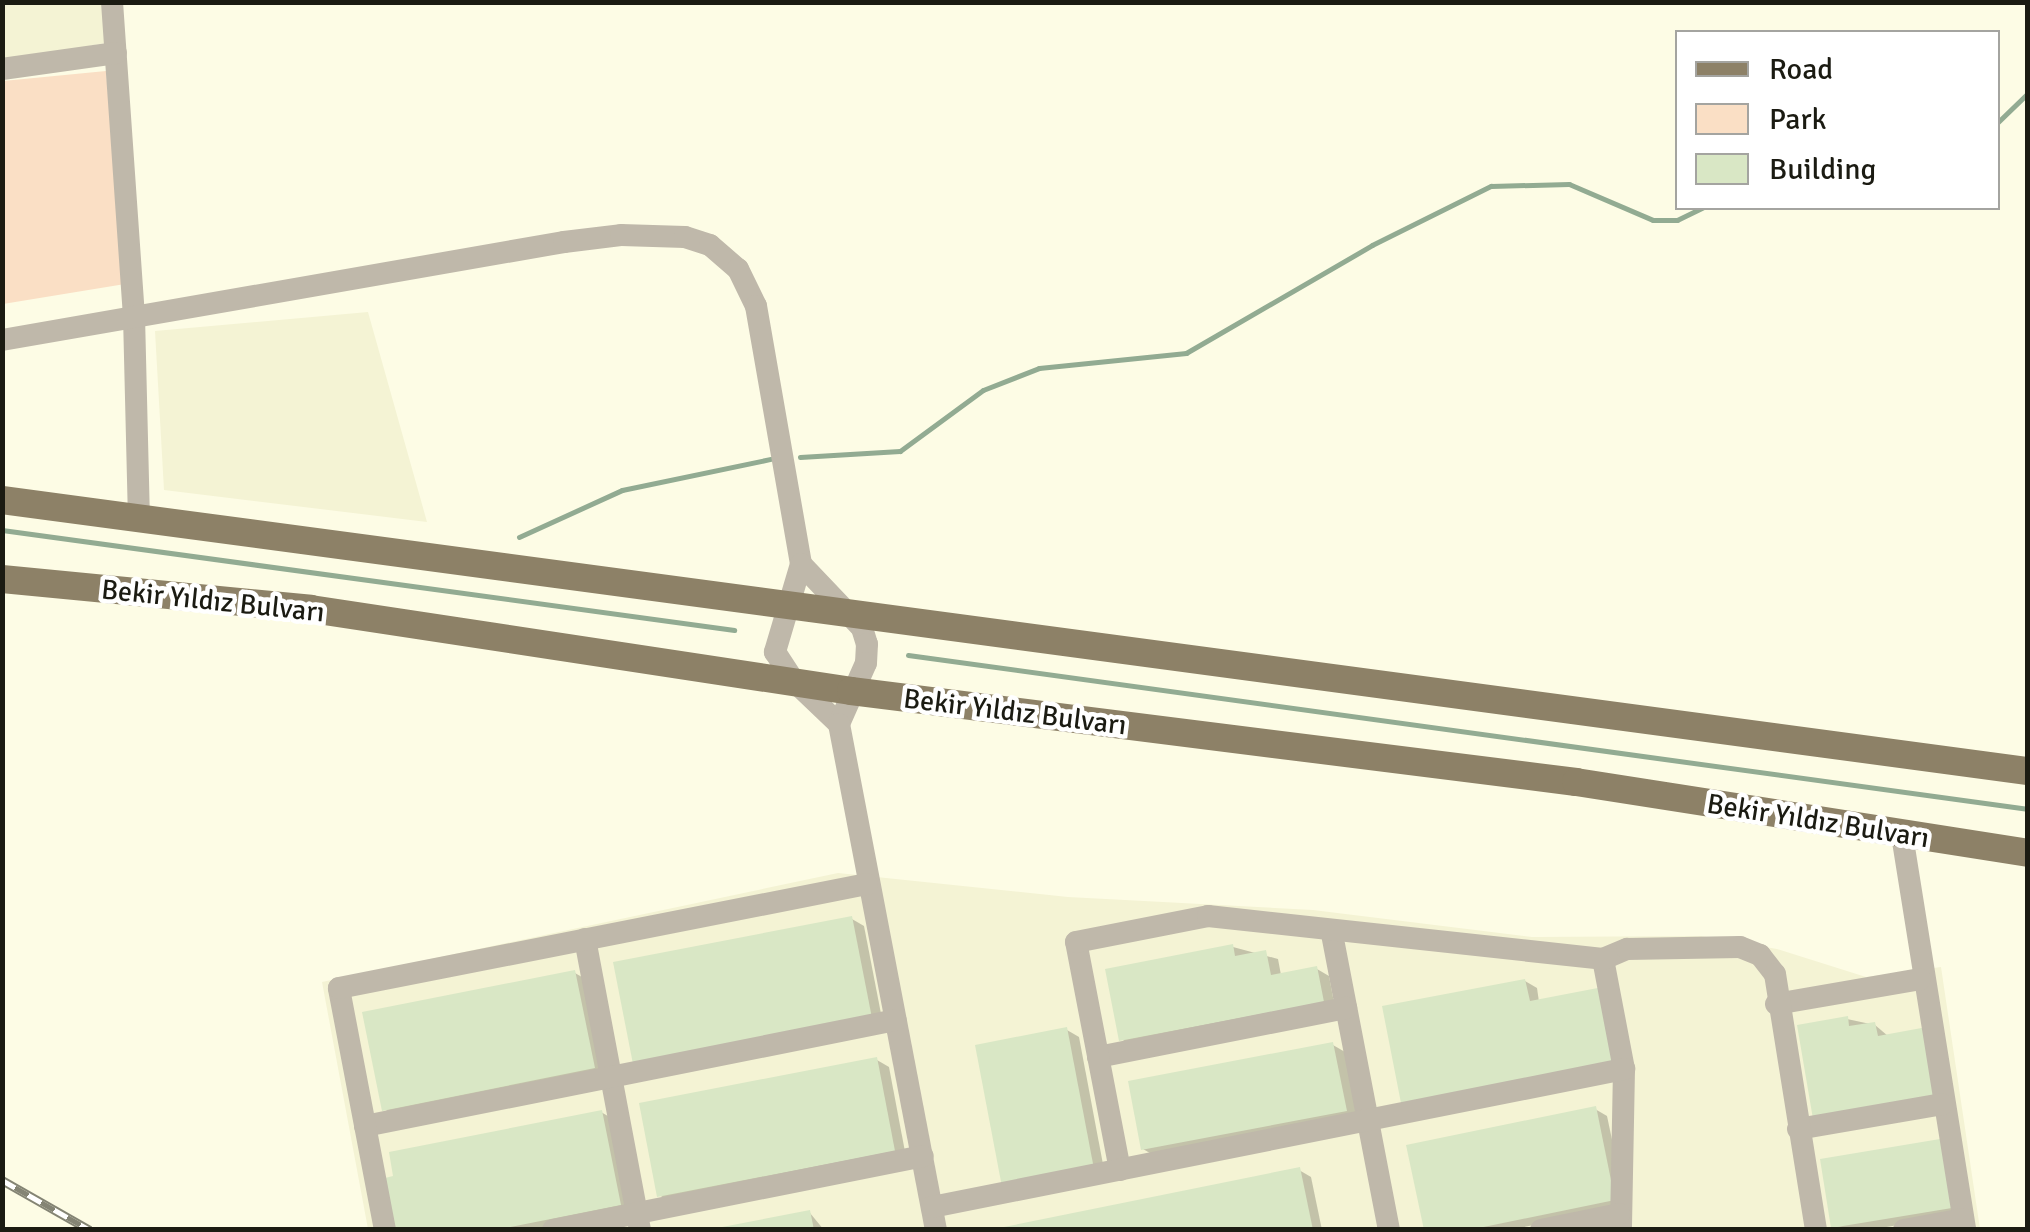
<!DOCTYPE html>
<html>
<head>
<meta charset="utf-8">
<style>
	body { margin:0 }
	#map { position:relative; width:2030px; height:1232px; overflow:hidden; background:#fdfce5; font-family:Signika,sans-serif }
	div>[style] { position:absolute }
	.built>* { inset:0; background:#f4f3d4 }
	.green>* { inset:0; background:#fadfc5 }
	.shadow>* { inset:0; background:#0003 }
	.stream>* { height:5px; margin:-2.5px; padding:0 2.5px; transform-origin:2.5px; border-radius:2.5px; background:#92ab92 }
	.building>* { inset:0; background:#d9e7c5 }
	.path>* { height:2.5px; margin-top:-1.25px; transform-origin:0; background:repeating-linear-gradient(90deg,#a09f8e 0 10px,transparent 0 15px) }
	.minor>* { height:22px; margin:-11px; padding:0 11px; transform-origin:11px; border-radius:11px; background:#bfb8aa }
	.major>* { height:28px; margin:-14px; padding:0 14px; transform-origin:14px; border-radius:14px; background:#8d8167 }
	.rail>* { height:9px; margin-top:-4.5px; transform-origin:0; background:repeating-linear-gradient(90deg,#fff 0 15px,#848474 0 30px); box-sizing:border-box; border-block:2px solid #848474 }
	span { translate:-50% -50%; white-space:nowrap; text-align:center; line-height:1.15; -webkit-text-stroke:9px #fff; paint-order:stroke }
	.street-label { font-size:28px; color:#1b1b12 }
	.frame { position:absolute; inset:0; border:5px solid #1b1b12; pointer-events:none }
	.legend { position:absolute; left:1675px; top:30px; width:325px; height:180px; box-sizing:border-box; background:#fff; border:2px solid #a4a4a0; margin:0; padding:12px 18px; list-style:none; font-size:30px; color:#1b1b12 }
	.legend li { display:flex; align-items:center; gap:20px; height:50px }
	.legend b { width:50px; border:2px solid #a4a4a0 }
</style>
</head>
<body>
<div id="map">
	<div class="built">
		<div style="clip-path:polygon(2px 3px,109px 3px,105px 43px,3px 62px)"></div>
		<div style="clip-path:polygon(368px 312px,427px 522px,164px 490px,155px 331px)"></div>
		<div style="clip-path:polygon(838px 873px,1068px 897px,1313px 910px,1532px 937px,1701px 936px,1777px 949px,1866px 977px,1941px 967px,1980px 1229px,368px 1229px,322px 982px)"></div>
	</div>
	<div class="green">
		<div style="clip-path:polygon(106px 71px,125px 284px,3px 304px,3px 81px)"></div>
	</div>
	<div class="shadow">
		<div style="clip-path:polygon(852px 919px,864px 926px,883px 1024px,647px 1069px)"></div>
		<div style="clip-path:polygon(1233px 947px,1278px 959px,1281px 975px,1317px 969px,1329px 976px,1335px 1008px,1133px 1046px,1121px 1039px)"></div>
		<div style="clip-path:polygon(575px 973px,587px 980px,606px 1074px,396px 1116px,384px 1109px)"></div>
		<div style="clip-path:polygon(1525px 981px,1537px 988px,1539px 1002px,1415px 1108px)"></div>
		<div style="clip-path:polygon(1847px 1019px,1875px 1025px,1888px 1036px,1827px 1125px)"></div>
		<div style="clip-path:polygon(1067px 1030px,1079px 1037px,1105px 1175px,1016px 1192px)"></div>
		<div style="clip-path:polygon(1333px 1045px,1345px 1052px,1357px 1117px,1155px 1156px,1143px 1149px)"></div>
		<div style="clip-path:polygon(877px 1060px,889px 1067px,906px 1157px,671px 1202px,659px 1195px)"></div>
		<div style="clip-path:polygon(1595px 1109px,1607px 1116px,1626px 1206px,1510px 1230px,1426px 1230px)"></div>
		<div style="clip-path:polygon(601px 1112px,613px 1119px,631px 1211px,536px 1230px,398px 1230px)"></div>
		<div style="clip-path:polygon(1958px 1148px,1969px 1213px,1869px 1230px,1833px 1226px)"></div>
		<div style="clip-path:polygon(1299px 1170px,1311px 1177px,1322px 1230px,1003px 1230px)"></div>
		<div style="clip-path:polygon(810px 1213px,824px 1230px,721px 1230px)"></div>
	</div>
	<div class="stream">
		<div style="left:1998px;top:122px;width:42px;rotate:-44deg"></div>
		<div style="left:800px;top:457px;width:100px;rotate:-3.4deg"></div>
		<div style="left:900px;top:451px;width:103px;rotate:-36.3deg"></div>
		<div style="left:983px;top:390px;width:60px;rotate:-21.4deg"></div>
		<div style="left:1039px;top:368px;width:148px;rotate:-5.8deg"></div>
		<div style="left:1186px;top:353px;width:215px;rotate:-30.1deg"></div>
		<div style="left:1372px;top:245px;width:133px;rotate:-26.4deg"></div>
		<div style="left:1491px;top:186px;width:78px;rotate:-1.5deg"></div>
		<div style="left:1569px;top:184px;width:91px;rotate:23.2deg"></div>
		<div style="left:1653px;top:220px;width:24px"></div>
		<div style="left:1677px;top:220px;width:28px;rotate:-26deg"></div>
		<div style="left:2px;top:530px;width:739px;rotate:7.78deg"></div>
		<div style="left:519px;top:537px;width:113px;rotate:-24.5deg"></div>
		<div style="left:622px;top:490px;width:152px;rotate:-11.8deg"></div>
		<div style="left:908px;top:655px;width:1131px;rotate:7.83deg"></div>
	</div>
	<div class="building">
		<div style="clip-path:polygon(852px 916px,872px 1018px,633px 1064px,613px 962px)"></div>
		<div style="clip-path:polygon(1233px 944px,1235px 956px,1266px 950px,1271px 975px,1317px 966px,1324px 1002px,1119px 1041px,1105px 969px)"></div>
		<div style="clip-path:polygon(575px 970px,595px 1068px,382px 1111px,362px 1012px)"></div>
		<div style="clip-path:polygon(1525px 979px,1530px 1001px,1603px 987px,1617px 1061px,1401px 1103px,1382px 1006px)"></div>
		<div style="clip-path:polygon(1848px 1016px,1849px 1026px,1875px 1022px,1878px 1036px,1927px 1027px,1939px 1098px,1813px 1119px,1797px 1025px)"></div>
		<div style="clip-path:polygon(1067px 1027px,1094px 1169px,1002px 1187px,975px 1045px)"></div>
		<div style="clip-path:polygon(1333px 1042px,1347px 1111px,1141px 1150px,1128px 1081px)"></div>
		<div style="clip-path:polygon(877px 1057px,895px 1151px,657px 1197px,639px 1103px)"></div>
		<div style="clip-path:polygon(1596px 1106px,1615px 1200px,1469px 1230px,1424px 1230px,1406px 1145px)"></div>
		<div style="clip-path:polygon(602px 1110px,621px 1205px,495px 1230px,395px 1230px,385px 1178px,393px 1176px,389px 1152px)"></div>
		<div style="clip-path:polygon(1946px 1138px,1958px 1207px,1831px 1228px,1820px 1159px)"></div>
		<div style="clip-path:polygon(1300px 1167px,1313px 1230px,999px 1230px,999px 1228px)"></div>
		<div style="clip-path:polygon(810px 1210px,814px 1230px,717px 1230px,717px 1228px)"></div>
	</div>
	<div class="path">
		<div style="left:718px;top:2px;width:1px;rotate:90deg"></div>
	</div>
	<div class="minor">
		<div style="left:112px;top:2px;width:315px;rotate:86deg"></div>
		<div style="left:134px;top:316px;width:203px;rotate:88.6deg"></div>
		<div style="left:2px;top:69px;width:115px;rotate:-8deg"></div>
		<div style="left:2px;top:340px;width:570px;rotate:-9.89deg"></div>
		<div style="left:564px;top:242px;width:57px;rotate:-7deg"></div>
		<div style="left:621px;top:235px;width:64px;rotate:1.8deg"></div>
		<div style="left:685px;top:237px;width:26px;rotate:18deg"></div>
		<div style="left:710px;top:245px;width:37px;rotate:41deg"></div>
		<div style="left:738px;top:269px;width:41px;rotate:64.1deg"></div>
		<div style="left:756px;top:306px;width:262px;rotate:80.1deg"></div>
		<div style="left:801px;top:564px;width:92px;rotate:106.5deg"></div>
		<div style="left:775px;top:652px;width:35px;rotate:57deg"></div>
		<div style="left:794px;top:681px;width:62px;rotate:43.7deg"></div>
		<div style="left:801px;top:564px;width:88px;rotate:46.4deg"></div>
		<div style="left:862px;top:628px;width:17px;rotate:73deg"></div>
		<div style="left:867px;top:644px;width:19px;rotate:93deg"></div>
		<div style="left:866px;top:663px;width:67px;rotate:113.9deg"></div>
		<div style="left:839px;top:724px;width:515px;rotate:79.15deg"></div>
		<div style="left:1902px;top:835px;width:400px;rotate:80.9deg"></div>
		<div style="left:1332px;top:934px;width:301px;rotate:79.1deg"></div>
		<div style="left:585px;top:939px;width:296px;rotate:79.3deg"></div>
		<div style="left:1603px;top:959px;width:112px;rotate:79.2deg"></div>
		<div style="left:1624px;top:1069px;width:161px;rotate:91.1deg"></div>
		<div style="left:1776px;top:1004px;width:146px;rotate:-9.8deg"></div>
		<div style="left:1098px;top:1057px;width:253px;rotate:-11.2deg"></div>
		<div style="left:365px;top:1126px;width:541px;rotate:-11.29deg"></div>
		<div style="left:1798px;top:1129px;width:146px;rotate:-9.8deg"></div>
		<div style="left:1120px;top:1170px;width:232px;rotate:-100.9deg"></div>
		<div style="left:1076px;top:942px;width:135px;rotate:-11.1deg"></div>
		<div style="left:1208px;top:916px;width:397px;rotate:6.2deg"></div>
		<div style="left:1603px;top:959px;width:26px;rotate:-23deg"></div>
		<div style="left:1627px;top:949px;width:113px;rotate:-1deg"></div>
		<div style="left:1740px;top:947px;width:22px;rotate:22deg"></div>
		<div style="left:1760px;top:955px;width:24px;rotate:52deg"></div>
		<div style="left:1775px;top:974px;width:259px;rotate:80.9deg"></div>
		<div style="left:932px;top:1207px;width:706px;rotate:-11.28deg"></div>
		<div style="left:385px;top:1230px;width:246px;rotate:-100.8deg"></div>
		<div style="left:339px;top:988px;width:538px;rotate:-11.14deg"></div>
		<div style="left:553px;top:1230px;width:377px;rotate:-11.3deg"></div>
		<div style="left:1541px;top:1230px;width:80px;rotate:-11.6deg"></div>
		<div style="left:1904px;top:1230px;width:60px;rotate:-10.6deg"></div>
	</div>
	<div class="major">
		<div style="left:2px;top:500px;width:2044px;rotate:7.62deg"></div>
		<div style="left:2px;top:579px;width:310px;rotate:5.5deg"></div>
		<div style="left:311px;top:609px;width:546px;rotate:8.63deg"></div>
		<div style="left:851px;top:691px;width:731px;rotate:7.15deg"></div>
		<div style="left:1576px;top:782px;width:458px;rotate:8.9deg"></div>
	</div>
	<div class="rail">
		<div style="left:2px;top:1180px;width:101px;rotate:29.6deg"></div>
	</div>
	<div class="street-label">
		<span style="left:213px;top:601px;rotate:6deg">Bekir Yıldız Bulvarı</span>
		<span style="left:1015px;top:712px;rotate:7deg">Bekir Yıldız Bulvarı</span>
		<span style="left:1818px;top:821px;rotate:9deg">Bekir Yıldız Bulvarı</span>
	</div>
	<div class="frame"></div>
	<ul class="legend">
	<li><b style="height:12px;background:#8d8167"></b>Road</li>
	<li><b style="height:28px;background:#fadfc5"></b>Park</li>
	<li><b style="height:28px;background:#d9e7c5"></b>Building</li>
	</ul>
</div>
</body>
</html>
